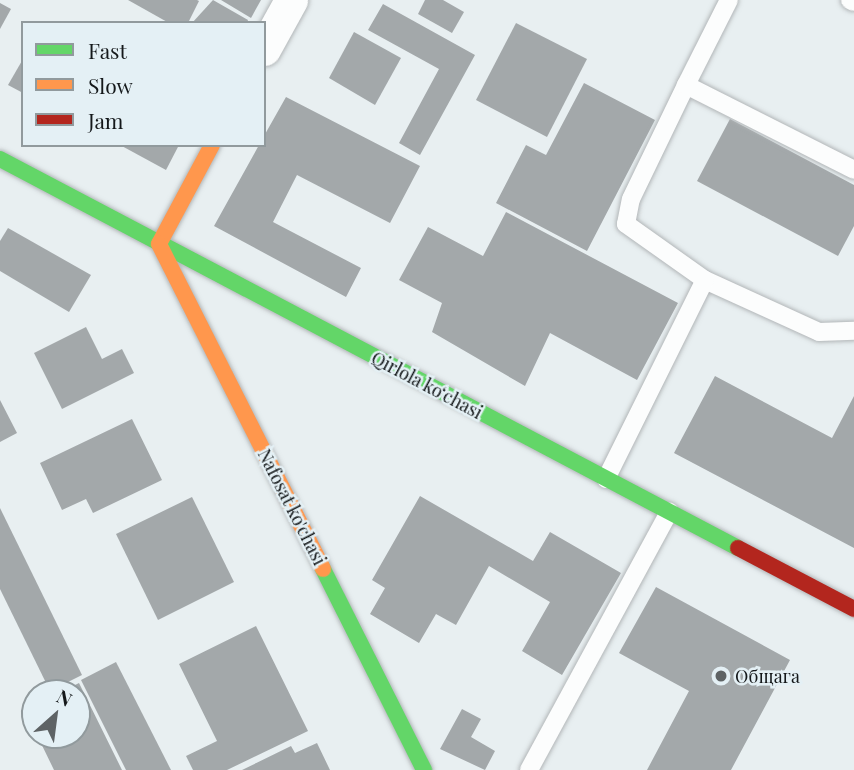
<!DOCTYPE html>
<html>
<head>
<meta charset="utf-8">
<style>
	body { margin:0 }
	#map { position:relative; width:854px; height:770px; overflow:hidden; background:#e8eff1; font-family:"Playfair Display",serif }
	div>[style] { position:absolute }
	.building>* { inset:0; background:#a3a8aa }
	.roads { filter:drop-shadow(0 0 2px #b2b6b8) drop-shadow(0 0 2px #b2b6b8) }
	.lane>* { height:18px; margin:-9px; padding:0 9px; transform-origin:9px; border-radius:9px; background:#fcfdfd }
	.street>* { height:33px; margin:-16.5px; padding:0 16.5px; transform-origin:16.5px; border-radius:16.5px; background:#fcfdfd }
	.fast>* { height:16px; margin:-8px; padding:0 8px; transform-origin:8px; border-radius:8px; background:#63d668 }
	.slow>* { height:16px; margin:-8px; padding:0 8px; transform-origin:8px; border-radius:8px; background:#ff974d }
	.jam>* { height:16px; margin:-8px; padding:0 8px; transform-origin:8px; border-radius:8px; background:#b3261e }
	.dots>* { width:19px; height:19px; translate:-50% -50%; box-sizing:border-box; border:4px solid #e4f0f5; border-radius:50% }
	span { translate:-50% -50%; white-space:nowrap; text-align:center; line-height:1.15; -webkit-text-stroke:5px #e4f0f5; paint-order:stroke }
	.street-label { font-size:18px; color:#14181a }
	.poi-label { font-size:18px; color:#14181a }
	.left { translate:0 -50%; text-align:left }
	.legend { position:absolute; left:21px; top:21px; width:245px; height:126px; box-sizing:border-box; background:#e4f0f5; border:2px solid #919a9d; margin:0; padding:9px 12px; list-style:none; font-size:21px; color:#14181a }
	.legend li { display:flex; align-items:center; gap:14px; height:35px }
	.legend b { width:35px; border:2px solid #919a9d }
	.north { position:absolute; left:21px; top:679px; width:70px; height:70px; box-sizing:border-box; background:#e4f0f5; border:2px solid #919a9d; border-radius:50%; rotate:28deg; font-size:19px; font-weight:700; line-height:28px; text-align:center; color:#14181a }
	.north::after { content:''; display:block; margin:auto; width:24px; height:32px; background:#5e6365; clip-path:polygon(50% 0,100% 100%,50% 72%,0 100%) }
</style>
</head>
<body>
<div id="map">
	<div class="building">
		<div style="clip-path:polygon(128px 0,197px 0,199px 1px,188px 23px,169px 23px)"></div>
		<div style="clip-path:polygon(213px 0,248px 20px,247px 23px,192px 23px)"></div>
		<div style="clip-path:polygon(221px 0,261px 0,251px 18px)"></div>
		<div style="clip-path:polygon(425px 0,443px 0,464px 12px,452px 33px,418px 14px)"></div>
		<div style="clip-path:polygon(0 3px,11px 9px,0 29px)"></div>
		<div style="clip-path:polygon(383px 4px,475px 55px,420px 155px,399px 143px,439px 69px,368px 30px)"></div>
		<div style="clip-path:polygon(516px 23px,587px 59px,547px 137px,476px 100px)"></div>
		<div style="clip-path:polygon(354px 32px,401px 58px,375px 105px,329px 78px)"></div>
		<div style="clip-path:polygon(23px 59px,23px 93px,8px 85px)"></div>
		<div style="clip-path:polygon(584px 83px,655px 120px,587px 251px,496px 203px,526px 145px,546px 155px)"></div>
		<div style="clip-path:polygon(286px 97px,420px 166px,390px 223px,297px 175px,273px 222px,361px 268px,346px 297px,214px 226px,259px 145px,264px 145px,264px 136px)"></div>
		<div style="clip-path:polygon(730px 119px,854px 185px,854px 226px,838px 256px,697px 181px)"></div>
		<div style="clip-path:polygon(120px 145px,179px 145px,166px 170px)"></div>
		<div style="clip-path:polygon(506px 212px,678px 303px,637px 380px,550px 333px,525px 386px,432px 332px,442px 303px,399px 280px,428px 227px,483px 256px)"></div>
		<div style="clip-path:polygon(8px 228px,91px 275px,69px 312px,0 271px,0 241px)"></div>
		<div style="clip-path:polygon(86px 327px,102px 359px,122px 349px,134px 373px,62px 409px,34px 353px)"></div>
		<div style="clip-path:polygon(715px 376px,832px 438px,854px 396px,854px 548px,674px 453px)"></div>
		<div style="clip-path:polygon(0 400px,17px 433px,0 442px)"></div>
		<div style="clip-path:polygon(132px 419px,162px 480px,93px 513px,86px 499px,62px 510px,40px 463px)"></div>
		<div style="clip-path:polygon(420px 496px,533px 561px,550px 532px,621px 573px,562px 675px,522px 651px,550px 602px,489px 566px,456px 625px,436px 614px,419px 643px,370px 614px,385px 588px,372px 580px)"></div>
		<div style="clip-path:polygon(192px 497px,234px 582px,158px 620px,116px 534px)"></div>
		<div style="clip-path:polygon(0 508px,82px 675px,50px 691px,0 589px)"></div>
		<div style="clip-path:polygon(656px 587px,790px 660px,731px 770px,647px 770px,689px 691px,619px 653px)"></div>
		<div style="clip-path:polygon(256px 626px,308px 731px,227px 770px,193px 770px,186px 756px,217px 741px,179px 664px)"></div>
		<div style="clip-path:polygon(116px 662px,171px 770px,126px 770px,81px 680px)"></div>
		<div style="clip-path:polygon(79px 683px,122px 770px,54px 770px,37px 735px,77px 735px,77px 693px,59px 693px)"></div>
		<div style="clip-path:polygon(35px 705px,35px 731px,25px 710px)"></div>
		<div style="clip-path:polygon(462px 709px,481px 719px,471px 737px,495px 751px,485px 770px,440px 749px)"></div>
		<div style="clip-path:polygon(317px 743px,330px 770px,242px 770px,291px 746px,295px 753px)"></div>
	</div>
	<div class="roads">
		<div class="lane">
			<div style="left:850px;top:0;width:4px;rotate:27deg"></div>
			<div style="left:686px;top:85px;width:95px;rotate:-63.2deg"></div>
			<div style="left:705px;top:280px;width:125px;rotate:24.5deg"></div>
			<div style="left:819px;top:332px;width:35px;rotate:-2deg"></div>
			<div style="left:606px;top:479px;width:222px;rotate:-63.6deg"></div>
			<div style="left:705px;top:280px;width:97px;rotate:-144.7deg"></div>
			<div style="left:626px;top:224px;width:25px;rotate:-79deg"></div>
			<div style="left:631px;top:199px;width:127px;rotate:-64.2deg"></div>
			<div style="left:686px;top:85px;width:188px;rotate:26.8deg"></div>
			<div style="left:529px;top:770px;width:294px;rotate:-61.5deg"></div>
		</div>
		<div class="street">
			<div style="left:264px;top:49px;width:56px;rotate:-61.1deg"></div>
		</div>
		<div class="fast">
			<div style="left:0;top:159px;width:834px;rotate:27.79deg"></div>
			<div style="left:323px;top:569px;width:225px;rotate:63.3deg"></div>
		</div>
		<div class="slow">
			<div style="left:212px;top:145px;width:112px;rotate:118.2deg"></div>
			<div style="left:159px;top:244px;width:364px;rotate:63.2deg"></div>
		</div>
		<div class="jam">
			<div style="left:738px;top:548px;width:131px;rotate:27.7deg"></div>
		</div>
	</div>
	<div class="dots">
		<div style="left:721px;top:676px;background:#5e6365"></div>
	</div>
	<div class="street-label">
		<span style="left:427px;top:385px;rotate:28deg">Qirlola koʻchasi</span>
		<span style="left:292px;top:507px;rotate:63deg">Nafosat ko'chasi</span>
	</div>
	<div class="poi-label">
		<span class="left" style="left:735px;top:676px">Общага</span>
	</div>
	<ul class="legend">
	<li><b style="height:9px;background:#63d668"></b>Fast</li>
	<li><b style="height:9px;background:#ff974d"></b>Slow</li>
	<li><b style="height:9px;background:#b3261e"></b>Jam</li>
	</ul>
	<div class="north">N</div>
</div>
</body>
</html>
